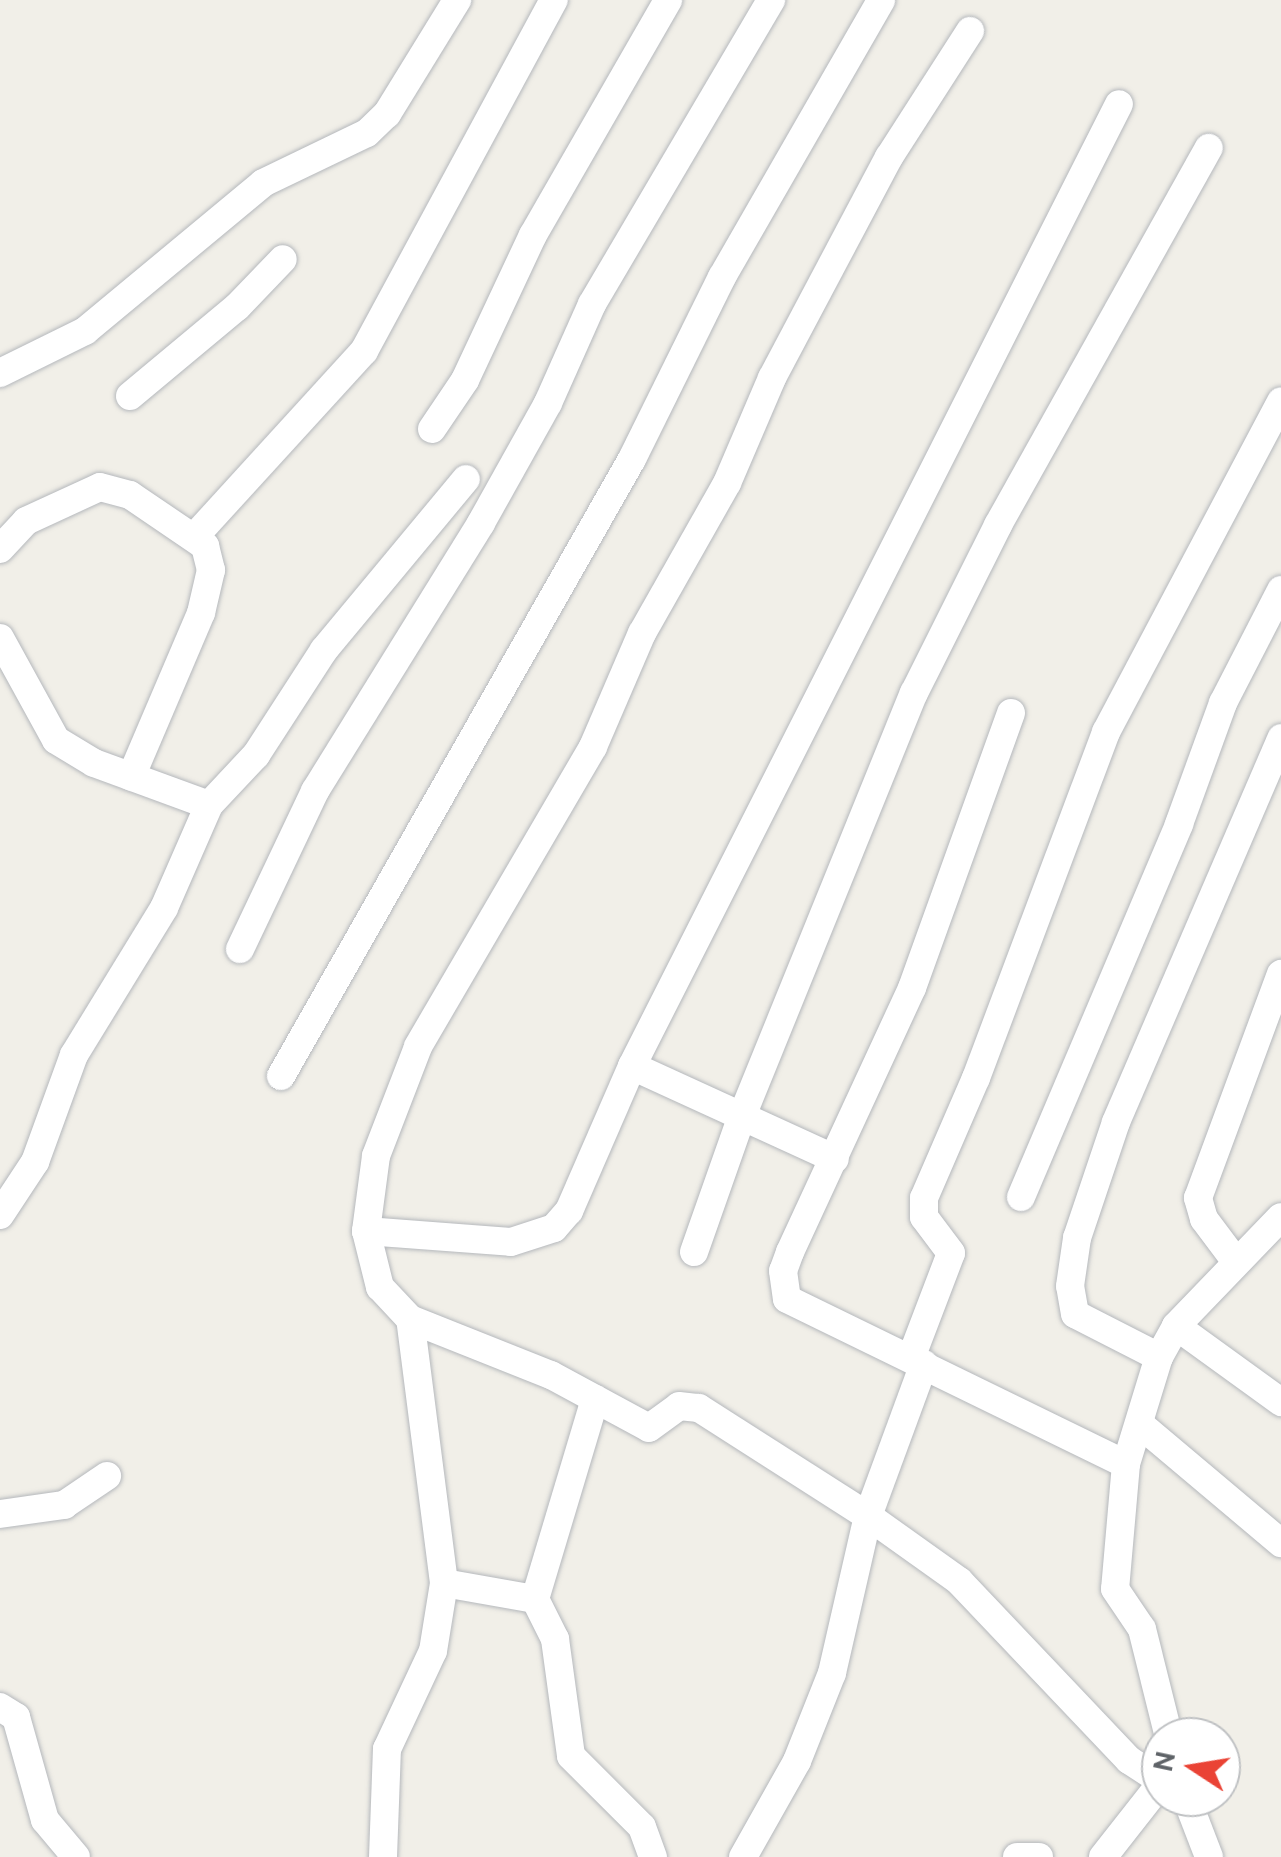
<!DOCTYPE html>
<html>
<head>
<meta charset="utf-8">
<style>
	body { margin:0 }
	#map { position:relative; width:1281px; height:1857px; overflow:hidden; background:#f1efe8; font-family:Cabin,sans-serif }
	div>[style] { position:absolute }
	.roads { filter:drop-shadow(0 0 2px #b5b8bc) drop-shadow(0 0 2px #b5b8bc) }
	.street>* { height:28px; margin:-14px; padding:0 14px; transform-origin:14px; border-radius:14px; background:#fff }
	span { translate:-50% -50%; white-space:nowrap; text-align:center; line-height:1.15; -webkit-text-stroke:10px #fff; paint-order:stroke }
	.north { position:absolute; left:1141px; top:1717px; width:100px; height:100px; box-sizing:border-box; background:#fff; border:2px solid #bfc1c3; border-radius:50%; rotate:282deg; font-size:28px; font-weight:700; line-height:40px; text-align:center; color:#5f6368 }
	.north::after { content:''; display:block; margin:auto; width:35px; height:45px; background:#ea4335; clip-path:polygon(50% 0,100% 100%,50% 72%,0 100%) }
</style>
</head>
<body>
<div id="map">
	<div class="roads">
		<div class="street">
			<div style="left:970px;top:31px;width:150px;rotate:122.7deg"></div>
			<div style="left:889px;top:157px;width:250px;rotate:117.9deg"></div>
			<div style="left:772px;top:378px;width:114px;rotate:113.2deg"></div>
			<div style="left:727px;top:483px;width:172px;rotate:119.5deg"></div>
			<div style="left:642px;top:633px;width:124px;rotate:113.3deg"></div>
			<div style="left:593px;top:747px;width:347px;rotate:120.3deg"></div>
			<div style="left:418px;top:1047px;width:117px;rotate:111.1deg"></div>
			<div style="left:376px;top:1156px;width:76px;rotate:97.6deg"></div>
			<div style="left:366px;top:1231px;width:145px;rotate:4.3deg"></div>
			<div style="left:511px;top:1242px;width:45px;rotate:-18deg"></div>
			<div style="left:554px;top:1228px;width:23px;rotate:-49deg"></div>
			<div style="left:569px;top:1211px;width:158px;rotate:-66.5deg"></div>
			<div style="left:632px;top:1066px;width:1078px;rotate:-63.15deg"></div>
			<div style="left:0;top:373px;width:95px;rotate:-26.3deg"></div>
			<div style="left:85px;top:331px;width:231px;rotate:-39.7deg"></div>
			<div style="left:263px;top:183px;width:115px;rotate:-25.7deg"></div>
			<div style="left:367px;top:133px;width:28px;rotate:-44deg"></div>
			<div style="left:387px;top:114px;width:134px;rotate:-58.4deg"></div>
			<div style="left:130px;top:396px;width:139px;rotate:-39.8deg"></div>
			<div style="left:237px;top:307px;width:66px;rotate:-46.2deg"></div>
			<div style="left:432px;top:429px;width:59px;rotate:-56deg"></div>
			<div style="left:465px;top:380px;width:160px;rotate:-64.9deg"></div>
			<div style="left:533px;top:235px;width:271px;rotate:-60.1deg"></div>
			<div style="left:196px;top:535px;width:249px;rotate:-47.6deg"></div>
			<div style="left:364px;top:351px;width:399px;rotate:-61.6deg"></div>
			<div style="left:0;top:549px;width:38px;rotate:-47deg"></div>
			<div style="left:26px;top:521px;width:81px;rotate:-24.7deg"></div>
			<div style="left:100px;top:487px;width:31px;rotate:15deg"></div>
			<div style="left:130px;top:495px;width:91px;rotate:34.2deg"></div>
			<div style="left:205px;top:546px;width:25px;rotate:76deg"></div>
			<div style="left:211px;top:570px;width:44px;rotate:103.1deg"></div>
			<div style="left:201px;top:613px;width:178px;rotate:113.1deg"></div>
			<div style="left:0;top:638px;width:116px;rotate:61.2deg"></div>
			<div style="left:56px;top:740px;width:44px;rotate:31.2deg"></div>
			<div style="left:94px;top:763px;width:122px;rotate:20.1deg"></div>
			<div style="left:1011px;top:713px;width:292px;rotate:109.8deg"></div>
			<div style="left:912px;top:988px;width:291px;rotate:114.8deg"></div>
			<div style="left:790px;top:1252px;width:20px;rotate:110deg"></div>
			<div style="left:783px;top:1271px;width:28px;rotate:82deg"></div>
			<div style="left:787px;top:1299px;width:377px;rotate:26deg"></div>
			<div style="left:1126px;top:1464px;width:112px;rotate:-72.9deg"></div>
			<div style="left:1159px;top:1357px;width:35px;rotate:-61deg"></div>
			<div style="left:1176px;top:1326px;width:151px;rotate:-46.1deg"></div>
			<div style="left:240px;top:949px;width:175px;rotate:-64.6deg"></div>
			<div style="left:315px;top:791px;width:315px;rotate:-58.2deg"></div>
			<div style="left:481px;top:523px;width:137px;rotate:-60.8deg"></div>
			<div style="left:548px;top:403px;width:108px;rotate:-66deg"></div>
			<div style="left:592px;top:304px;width:353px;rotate:-59.5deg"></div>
			<div style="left:632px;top:1066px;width:223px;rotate:24.6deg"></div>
			<div style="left:281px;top:1076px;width:710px;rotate:-60.37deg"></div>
			<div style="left:632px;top:459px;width:203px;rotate:-63.7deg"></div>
			<div style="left:722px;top:277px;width:319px;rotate:-60.1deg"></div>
			<div style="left:1021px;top:1197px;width:405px;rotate:-67deg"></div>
			<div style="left:1179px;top:824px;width:129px;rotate:-70deg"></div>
			<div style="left:1223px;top:703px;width:127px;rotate:-62.8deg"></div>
			<div style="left:0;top:1215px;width:64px;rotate:-56.6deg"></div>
			<div style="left:35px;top:1162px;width:114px;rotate:-70deg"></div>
			<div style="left:74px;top:1055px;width:172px;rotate:-58.5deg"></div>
			<div style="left:164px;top:908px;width:112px;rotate:-66.4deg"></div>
			<div style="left:209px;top:805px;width:69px;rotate:-46.8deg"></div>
			<div style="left:256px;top:755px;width:125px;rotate:-57.1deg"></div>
			<div style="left:324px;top:650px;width:222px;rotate:-50.3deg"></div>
			<div style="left:366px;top:1231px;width:58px;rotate:76deg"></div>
			<div style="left:380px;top:1287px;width:44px;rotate:46.8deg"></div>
			<div style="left:410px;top:1319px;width:152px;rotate:21.7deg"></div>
			<div style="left:551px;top:1375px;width:111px;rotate:28.4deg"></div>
			<div style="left:649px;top:1428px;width:37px;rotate:-36deg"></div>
			<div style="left:679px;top:1406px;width:20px;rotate:6deg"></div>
			<div style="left:699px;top:1408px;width:201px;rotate:32.6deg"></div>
			<div style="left:868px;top:1516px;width:112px;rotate:35.5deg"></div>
			<div style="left:959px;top:1581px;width:247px;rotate:46.5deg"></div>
			<div style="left:1129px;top:1760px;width:38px;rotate:33deg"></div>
			<div style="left:694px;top:1252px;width:144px;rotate:-70.6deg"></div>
			<div style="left:742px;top:1116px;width:457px;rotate:-67.9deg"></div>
			<div style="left:914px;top:693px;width:188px;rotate:-63.4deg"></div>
			<div style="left:998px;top:525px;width:432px;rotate:-60.8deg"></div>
			<div style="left:1234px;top:1259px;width:50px;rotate:-126.9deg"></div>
			<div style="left:1204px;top:1219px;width:22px;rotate:-106deg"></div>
			<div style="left:1198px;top:1198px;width:239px;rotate:-69.7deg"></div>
			<div style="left:1176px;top:1326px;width:130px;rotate:35.9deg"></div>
			<div style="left:1159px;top:1357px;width:94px;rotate:-152.9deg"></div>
			<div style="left:1075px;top:1314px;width:28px;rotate:-100deg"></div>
			<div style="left:1070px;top:1286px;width:49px;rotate:-81.7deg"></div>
			<div style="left:1077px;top:1238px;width:122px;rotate:-71.4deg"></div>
			<div style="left:1116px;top:1122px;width:418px;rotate:-66.7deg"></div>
			<div style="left:911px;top:1358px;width:112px;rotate:-69.1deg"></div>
			<div style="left:951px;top:1253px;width:45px;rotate:-126.9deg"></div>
			<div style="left:924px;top:1217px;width:19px;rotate:-90deg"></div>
			<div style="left:924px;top:1198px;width:131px;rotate:-66.6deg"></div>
			<div style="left:976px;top:1078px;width:370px;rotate:-69.4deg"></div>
			<div style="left:1106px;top:732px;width:374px;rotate:-62.1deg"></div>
			<div style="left:1142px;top:1426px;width:182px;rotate:40.1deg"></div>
			<div style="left:1126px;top:1464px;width:125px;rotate:95deg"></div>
			<div style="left:1115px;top:1589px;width:48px;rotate:56deg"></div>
			<div style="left:1142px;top:1629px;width:111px;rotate:76deg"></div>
			<div style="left:0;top:1514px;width:65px;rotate:-8deg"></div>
			<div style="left:64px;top:1505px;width:52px;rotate:-34deg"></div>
			<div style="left:444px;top:1583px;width:92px;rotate:10deg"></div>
			<div style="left:535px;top:1599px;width:45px;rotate:63.4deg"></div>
			<div style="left:555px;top:1639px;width:118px;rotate:82.2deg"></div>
			<div style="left:571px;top:1756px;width:100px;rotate:45deg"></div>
			<div style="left:642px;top:1827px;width:32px;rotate:70deg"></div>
			<div style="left:535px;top:1599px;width:209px;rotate:-73.3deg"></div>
			<div style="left:0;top:1707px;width:19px;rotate:32deg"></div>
			<div style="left:16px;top:1717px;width:107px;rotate:74.3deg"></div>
			<div style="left:45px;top:1820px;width:48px;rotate:50deg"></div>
			<div style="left:1186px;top:1797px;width:64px;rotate:69deg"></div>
			<div style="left:383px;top:1857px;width:108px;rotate:-87.9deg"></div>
			<div style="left:387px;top:1749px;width:108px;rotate:-64.9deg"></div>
			<div style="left:433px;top:1651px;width:69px;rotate:-80.8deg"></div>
			<div style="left:444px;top:1583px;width:266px;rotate:-97.3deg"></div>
			<div style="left:743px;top:1857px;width:110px;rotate:-60.6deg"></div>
			<div style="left:797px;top:1761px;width:95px;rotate:-68.3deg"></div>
			<div style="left:832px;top:1673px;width:161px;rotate:-77.1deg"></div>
			<div style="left:868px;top:1516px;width:162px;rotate:-69.8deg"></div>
			<div style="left:1017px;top:1857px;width:22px"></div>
			<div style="left:1103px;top:1857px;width:94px;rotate:-51.9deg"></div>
		</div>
	</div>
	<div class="north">N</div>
</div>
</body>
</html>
